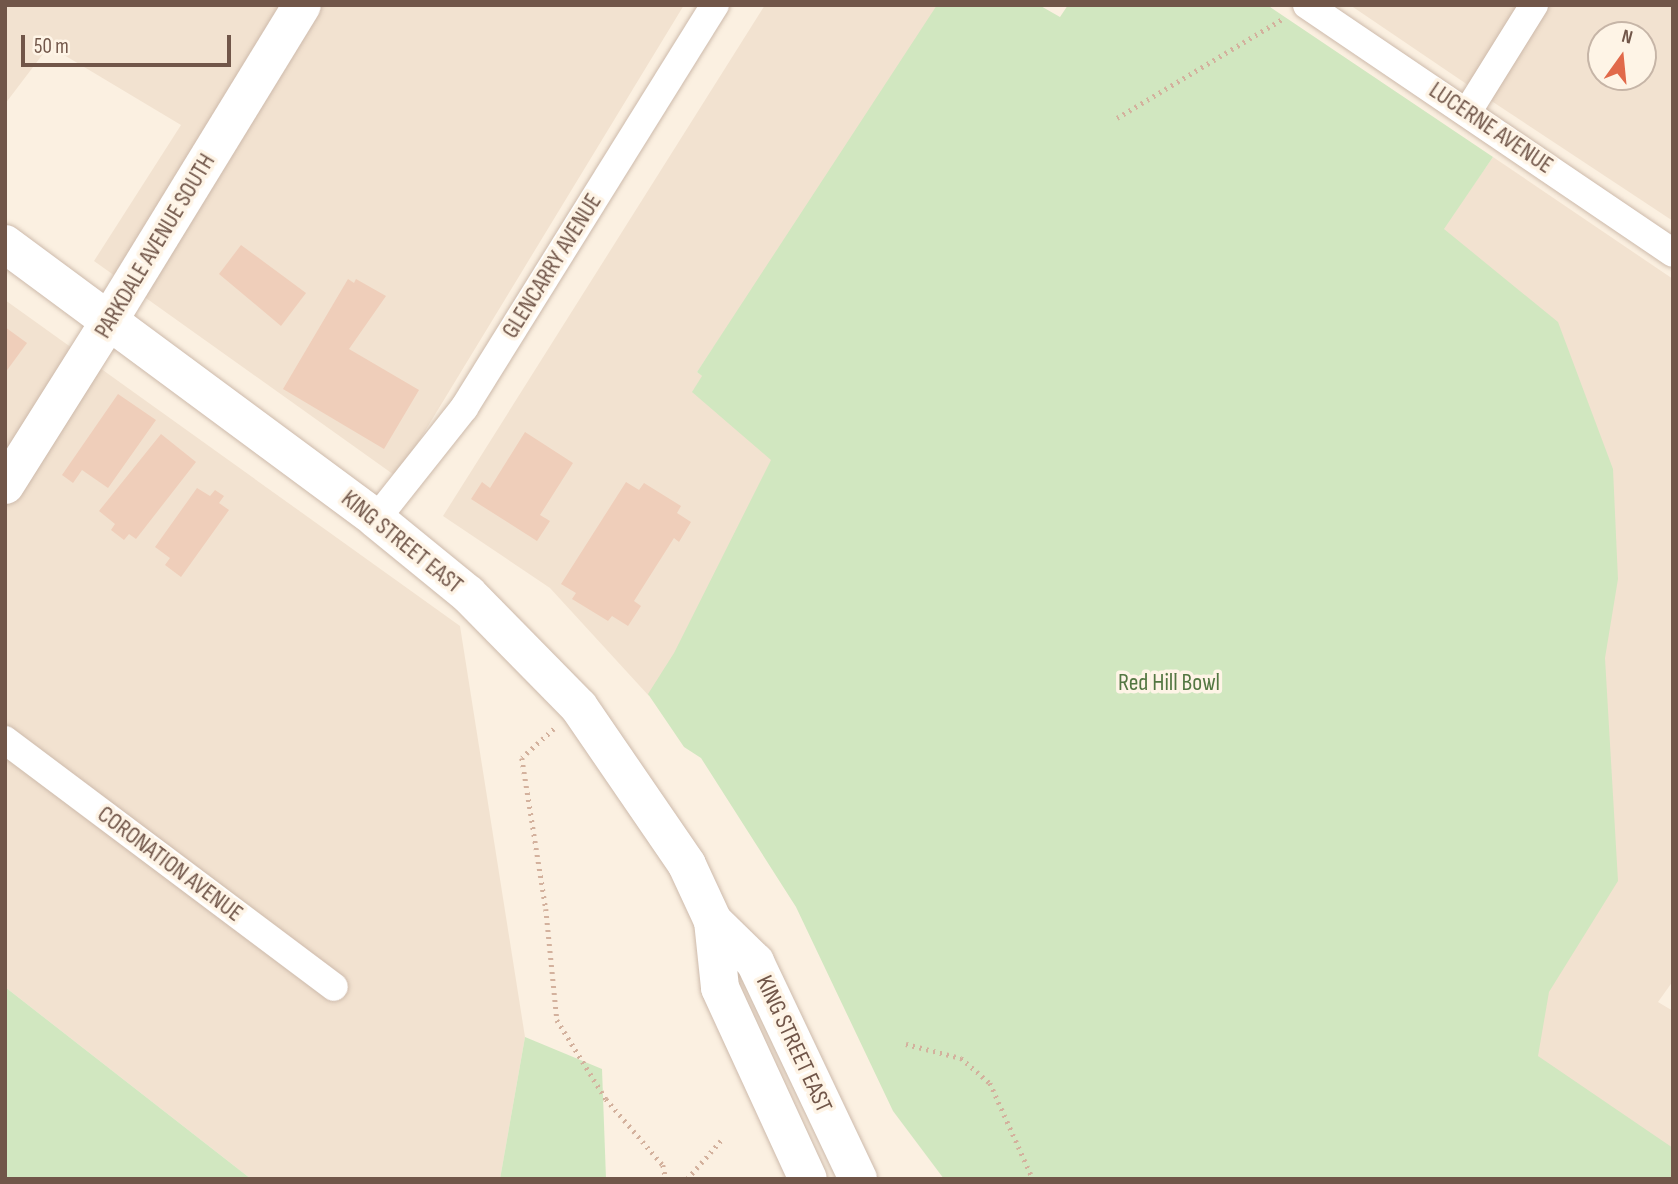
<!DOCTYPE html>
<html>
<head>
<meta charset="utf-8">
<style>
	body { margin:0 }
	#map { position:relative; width:1678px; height:1184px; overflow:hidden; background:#fbf0e1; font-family:"Sofia Sans Condensed",sans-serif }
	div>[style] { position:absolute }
	.residential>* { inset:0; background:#f2e2d0 }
	.green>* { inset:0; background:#d1e7c0 }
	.building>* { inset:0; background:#efceba }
	.path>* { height:4.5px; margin-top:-2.25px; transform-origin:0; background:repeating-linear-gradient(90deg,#d3b19d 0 2px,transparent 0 7px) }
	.roads { filter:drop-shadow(0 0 2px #cdbaab) drop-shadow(0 0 2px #cdbaab) }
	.minor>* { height:28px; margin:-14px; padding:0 14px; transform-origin:14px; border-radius:14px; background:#fff }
	.tertiary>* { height:37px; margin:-18.5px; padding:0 18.5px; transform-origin:18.5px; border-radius:18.5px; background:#fff }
	.secondary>* { height:38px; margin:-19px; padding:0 19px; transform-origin:19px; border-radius:19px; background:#fff }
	span { translate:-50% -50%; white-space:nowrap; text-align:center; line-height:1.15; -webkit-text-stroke:7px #fef4e6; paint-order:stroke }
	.street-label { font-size:24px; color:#715649 }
	.park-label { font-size:24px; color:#537742 }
	.frame { position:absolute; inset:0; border:7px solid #715649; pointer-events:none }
	.north { position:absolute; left:1587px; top:21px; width:70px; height:70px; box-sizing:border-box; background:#fef4e6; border:2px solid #c6b5a7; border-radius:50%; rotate:15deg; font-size:19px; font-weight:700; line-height:28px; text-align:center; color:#715649 }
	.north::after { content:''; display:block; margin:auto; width:24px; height:32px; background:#e1694a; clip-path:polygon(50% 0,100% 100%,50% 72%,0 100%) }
	.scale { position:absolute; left:21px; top:35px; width:210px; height:32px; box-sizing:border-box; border:4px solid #715649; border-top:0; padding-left:9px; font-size:21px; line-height:24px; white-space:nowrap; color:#715649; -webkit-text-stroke:5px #fef4e6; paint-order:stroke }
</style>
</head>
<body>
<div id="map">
	<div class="residential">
		<div style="clip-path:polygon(5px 5px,684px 5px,397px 477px,94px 261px,181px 125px,49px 46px,5px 104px)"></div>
		<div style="clip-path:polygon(765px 5px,943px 5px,697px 372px,799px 452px,649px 696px,550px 588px,443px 516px)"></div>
		<div style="clip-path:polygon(evenodd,1350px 5px,1673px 5px,1673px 221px,1496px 104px,1350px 5px,1601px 35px,1643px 35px,1643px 77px,1601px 77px,1601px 35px)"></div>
		<div style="clip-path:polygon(1493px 157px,1673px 279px,1673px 981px,1658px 1002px,1673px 1011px,1673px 1151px,1582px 1135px,1520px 1038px,1431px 246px)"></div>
		<div style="clip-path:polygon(5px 300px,460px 626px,525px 1037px,500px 1179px,251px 1179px,5px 987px)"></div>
	</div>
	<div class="green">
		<div style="clip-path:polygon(937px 5px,1039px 5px,1060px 17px,1068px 5px,1267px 5px,1493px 157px,1444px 229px,1558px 322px,1613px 469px,1618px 579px,1605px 658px,1618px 881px,1549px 992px,1538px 1056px,1673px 1148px,1673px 1179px,944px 1179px,893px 1111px,796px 907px,701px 758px,684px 747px,648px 694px,674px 653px,771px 460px,692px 392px,702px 376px,697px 372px)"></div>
		<div style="clip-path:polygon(5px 987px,251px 1179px,5px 1179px)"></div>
		<div style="clip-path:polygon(525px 1037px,602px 1069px,606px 1179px,500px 1179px)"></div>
	</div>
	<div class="building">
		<div style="clip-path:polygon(241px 245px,306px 293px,281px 326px,219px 274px)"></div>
		<div style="clip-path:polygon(348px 279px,354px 283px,356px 279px,386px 296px,349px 349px,419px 390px,384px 449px,283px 389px)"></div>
		<div style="clip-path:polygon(5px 327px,27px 343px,5px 373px)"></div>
		<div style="clip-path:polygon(118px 394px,156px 420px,108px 488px,82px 470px,73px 483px,62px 475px)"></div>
		<div style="clip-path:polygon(525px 432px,573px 463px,540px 515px,550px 521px,537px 541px,471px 499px,482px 482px,490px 488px)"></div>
		<div style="clip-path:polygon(161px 434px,196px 462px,136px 539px,129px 534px,124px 540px,111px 530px,115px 524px,99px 511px)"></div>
		<div style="clip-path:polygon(626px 482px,639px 490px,644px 483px,681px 506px,677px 513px,691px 522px,679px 542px,674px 538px,634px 601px,641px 606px,628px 626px,612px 616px,608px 621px,572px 599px,576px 593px,561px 584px)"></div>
		<div style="clip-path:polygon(197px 488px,210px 496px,215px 490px,224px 496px,219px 503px,229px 510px,181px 577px,165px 565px,170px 558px,155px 547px)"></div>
	</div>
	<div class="path">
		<div style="left:1117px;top:118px;width:195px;rotate:-30.9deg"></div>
		<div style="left:554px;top:729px;width:43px;rotate:137.8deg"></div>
		<div style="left:522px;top:758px;width:153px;rotate:81deg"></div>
		<div style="left:546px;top:909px;width:112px;rotate:84.3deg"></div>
		<div style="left:557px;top:1020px;width:93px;rotate:58.2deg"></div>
		<div style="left:606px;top:1099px;width:87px;rotate:49.2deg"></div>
		<div style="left:663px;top:1165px;width:14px;rotate:78deg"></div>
		<div style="left:906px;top:1044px;width:57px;rotate:14.3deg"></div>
		<div style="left:961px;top:1058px;width:38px;rotate:41deg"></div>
		<div style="left:990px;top:1083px;width:105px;rotate:65.9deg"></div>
		<div style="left:687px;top:1179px;width:55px;rotate:-48.7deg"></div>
	</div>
	<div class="roads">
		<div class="minor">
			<div style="left:1307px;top:5px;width:442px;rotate:34.1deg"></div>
			<div style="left:1468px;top:111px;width:125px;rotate:-58.1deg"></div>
			<div style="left:376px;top:519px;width:142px;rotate:-51.6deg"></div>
			<div style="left:464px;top:408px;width:475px;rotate:-58.1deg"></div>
			<div style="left:5px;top:740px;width:411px;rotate:36.9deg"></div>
		</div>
		<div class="tertiary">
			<div style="left:5px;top:485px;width:195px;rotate:-57.8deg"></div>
		</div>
		<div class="secondary">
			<div style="left:5px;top:244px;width:462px;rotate:36.5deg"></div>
			<div style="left:376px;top:519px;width:119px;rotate:39.2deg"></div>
			<div style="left:468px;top:594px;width:158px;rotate:45.5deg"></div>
			<div style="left:579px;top:707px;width:191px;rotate:55.6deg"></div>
			<div style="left:687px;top:865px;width:62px;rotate:65.1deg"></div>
			<div style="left:713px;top:921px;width:59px;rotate:44.3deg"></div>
			<div style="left:755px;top:962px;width:240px;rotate:64.6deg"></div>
			<div style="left:109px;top:320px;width:369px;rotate:-58.5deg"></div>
			<div style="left:713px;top:921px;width:67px;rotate:84deg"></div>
			<div style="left:720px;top:988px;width:210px;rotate:65.3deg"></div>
		</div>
	</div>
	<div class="street-label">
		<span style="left:1491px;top:128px;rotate:34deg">LUCERNE AVENUE</span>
		<span style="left:155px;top:246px;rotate:-59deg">PARKDALE AVENUE SOUTH</span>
		<span style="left:552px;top:266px;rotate:-58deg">GLENCARRY AVENUE</span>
		<span style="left:402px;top:542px;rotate:39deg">KING STREET EAST</span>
		<span style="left:170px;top:864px;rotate:37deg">CORONATION AVENUE</span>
		<span style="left:794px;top:1044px;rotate:65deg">KING STREET EAST</span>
	</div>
	<div class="park-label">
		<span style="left:1169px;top:683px">Red Hill Bowl</span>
	</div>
	<div class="frame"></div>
	<div class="north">N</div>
	<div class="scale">50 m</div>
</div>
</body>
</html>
